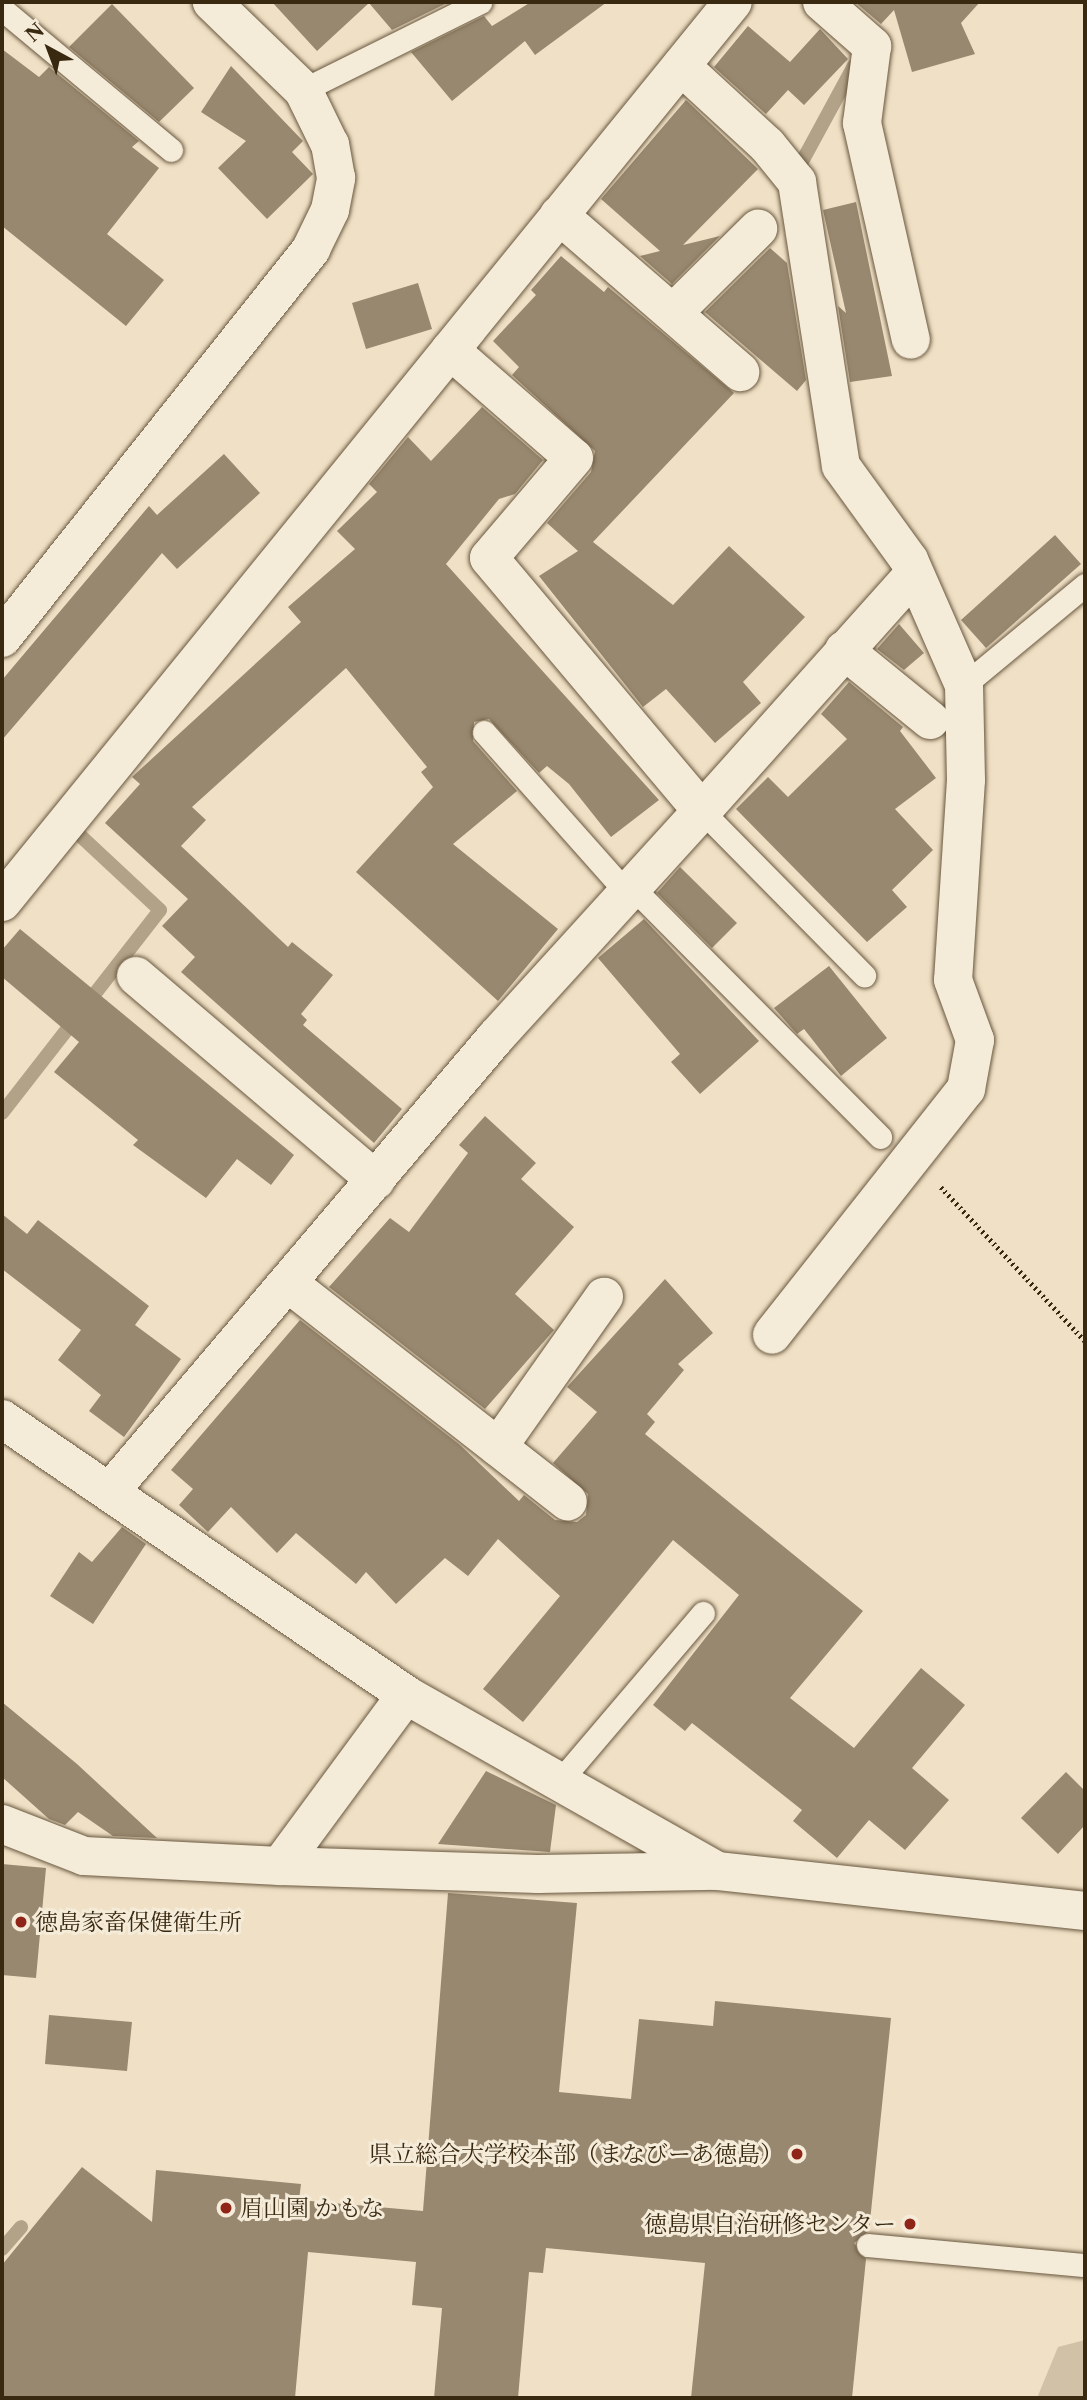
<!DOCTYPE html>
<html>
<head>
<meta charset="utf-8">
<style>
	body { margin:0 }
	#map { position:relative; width:1087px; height:2400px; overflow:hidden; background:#f0e0c5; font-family:"Libre Caslon Text","Noto Serif JP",serif }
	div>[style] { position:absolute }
	.green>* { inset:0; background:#d1c1a6 }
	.stream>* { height:14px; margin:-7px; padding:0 7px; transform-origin:7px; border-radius:7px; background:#b2a288 }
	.building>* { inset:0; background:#98886f }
	.path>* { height:4.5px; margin-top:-2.25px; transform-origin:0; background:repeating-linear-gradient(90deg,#392911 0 2px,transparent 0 5.5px) }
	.roads { filter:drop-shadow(0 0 2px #67573e) drop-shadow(0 0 2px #67573e) }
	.service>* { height:23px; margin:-11.5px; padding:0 11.5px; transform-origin:11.5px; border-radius:11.5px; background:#f5ebd9 }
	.minor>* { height:38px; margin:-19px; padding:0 19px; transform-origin:19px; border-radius:19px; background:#f5ebd9 }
	.dots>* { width:19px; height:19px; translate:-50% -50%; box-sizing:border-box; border:4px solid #f5ebd9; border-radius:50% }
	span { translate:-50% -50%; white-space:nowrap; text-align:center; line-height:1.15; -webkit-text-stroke:6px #f5ebd9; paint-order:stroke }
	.poi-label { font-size:23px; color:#392911 }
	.left { translate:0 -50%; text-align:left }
	.right { translate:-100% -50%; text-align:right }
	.frame { position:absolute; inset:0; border:4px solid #392911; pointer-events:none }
	.north { position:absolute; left:14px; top:14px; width:70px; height:70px; -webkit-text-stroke:5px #f5ebd9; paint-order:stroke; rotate:319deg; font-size:19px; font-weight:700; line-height:28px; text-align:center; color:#392911 }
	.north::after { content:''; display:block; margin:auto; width:24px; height:32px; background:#392911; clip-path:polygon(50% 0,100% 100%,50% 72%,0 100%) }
</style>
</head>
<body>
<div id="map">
	<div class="green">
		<div style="clip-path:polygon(1085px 2340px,1085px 2398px,1037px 2398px,1058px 2347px)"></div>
	</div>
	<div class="stream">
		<div style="left:798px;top:169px;width:117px;rotate:-61.5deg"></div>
		<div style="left:2px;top:1113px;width:257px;rotate:-52.1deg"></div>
		<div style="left:160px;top:910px;width:119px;rotate:-137deg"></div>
		<div style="left:2px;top:2249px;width:29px;rotate:-49deg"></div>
	</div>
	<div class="building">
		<div style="clip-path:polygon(272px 2px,449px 2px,392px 30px,369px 3px,317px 51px)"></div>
		<div style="clip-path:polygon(531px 2px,607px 2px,535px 55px,525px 41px,452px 101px,411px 52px,484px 16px,492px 26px)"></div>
		<div style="clip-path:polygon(855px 2px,980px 2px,961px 23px,975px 54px,912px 72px,894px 10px,881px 24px)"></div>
		<div style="clip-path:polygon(112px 4px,194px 88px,159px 122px,69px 47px)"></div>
		<div style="clip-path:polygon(748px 26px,790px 62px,820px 29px,848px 59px,804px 105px,788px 90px,766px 114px,714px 67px)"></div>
		<div style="clip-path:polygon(2px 49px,39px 77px,49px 67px,139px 141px,132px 147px,159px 168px,107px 234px,164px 280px,126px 326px,2px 226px)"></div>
		<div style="clip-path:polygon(231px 66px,303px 141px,292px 152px,313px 174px,267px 219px,218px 168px,246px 141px,201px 112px)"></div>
		<div style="clip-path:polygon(686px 100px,758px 169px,683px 245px,720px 236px,672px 284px,640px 256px,660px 251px,601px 199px)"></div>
		<div style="clip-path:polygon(856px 202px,892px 376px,850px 382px,838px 306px,846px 313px,823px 210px)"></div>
		<div style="clip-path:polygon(770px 248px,787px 263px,806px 380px,797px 391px,705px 312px)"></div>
		<div style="clip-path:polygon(561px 256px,604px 292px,608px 287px,734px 393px,593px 542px,673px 605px,729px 546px,805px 617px,743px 682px,761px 703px,715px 743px,666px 689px,643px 707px,539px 576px,578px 551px,547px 523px,591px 472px,595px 451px,512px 375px,519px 367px,493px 341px,536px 295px,531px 290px)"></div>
		<div style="clip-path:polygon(418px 283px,432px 329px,366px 349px,352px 303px)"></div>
		<div style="clip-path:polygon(482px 407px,543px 460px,515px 494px,499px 499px,446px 564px,659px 800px,611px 837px,569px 784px,547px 766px,539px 773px,489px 719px,474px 722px,473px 741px,517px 791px,453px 844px,558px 929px,498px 1001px,356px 872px,433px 787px,421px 772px,427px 767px,346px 668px,192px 807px,206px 820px,181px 846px,288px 947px,292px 942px,333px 975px,301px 1014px,307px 1020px,303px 1025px,402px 1109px,374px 1143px,181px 972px,195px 957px,162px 926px,188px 899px,105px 823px,140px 784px,132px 777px,301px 622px,288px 607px,355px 549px,337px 531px,377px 492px,369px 484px,408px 437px,431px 461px)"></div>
		<div style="clip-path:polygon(224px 454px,260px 493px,177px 569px,162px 553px,2px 740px,2px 680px,149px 506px,157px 515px)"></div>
		<div style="clip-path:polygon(1055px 535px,1081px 564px,986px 648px,961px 620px)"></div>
		<div style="clip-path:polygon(899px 624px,924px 653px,904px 670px,877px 649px)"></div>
		<div style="clip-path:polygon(849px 682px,903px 727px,900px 731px,936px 778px,895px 809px,933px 850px,892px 890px,907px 907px,867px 942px,736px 809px,768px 777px,788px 797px,847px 739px,821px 714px)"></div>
		<div style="clip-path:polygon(680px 867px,737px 923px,712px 948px,657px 893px)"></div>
		<div style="clip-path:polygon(644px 919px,759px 1041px,700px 1094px,671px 1062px,680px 1054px,598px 958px)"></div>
		<div style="clip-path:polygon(20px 929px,294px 1155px,271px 1185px,237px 1159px,206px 1198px,133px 1145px,138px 1140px,54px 1072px,79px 1042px,2px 977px,2px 950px)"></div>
		<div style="clip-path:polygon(829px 966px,887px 1038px,841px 1076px,804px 1029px,797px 1034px,774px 1008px)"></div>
		<div style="clip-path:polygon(485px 1116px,536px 1163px,521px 1179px,574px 1227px,515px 1294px,554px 1330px,485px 1409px,329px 1287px,390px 1218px,409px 1232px,468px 1153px,459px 1145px)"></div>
		<div style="clip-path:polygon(2px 1214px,27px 1234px,38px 1220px,149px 1306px,135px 1325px,181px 1359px,124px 1437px,89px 1411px,101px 1395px,58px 1360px,81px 1330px,2px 1269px)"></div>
		<div style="clip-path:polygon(665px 1279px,713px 1333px,678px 1364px,684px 1370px,647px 1414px,655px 1422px,645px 1434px,863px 1611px,790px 1698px,854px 1748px,921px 1668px,965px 1705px,912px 1768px,949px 1800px,905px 1850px,869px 1820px,837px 1858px,793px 1821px,802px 1810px,692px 1723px,685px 1731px,653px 1705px,739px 1595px,673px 1540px,523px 1722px,483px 1689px,560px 1596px,498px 1539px,468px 1576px,445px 1558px,396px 1604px,366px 1572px,356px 1584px,296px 1533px,277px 1553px,231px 1507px,208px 1532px,179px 1505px,193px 1489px,171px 1470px,300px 1320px,460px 1445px,519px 1501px,524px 1495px,555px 1520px,577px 1522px,586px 1515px,588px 1494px,553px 1463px,597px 1412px,567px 1387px)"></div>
		<div style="clip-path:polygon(122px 1527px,146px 1544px,93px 1624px,50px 1596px,79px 1552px,92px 1562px)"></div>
		<div style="clip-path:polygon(2px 1702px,77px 1764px,157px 1838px,113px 1836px,78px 1812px,65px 1825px,49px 1819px,2px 1777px)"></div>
		<div style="clip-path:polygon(486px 1771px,556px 1805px,550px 1852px,438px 1844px)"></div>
		<div style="clip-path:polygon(1066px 1772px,1085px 1791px,1085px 1825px,1058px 1854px,1021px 1818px)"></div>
		<div style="clip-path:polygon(2px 1864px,46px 1868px,36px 1978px,2px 1975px)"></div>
		<div style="clip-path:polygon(448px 1893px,577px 1903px,559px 2092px,631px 2099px,639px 2019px,713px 2026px,715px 2001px,891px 2018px,869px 2231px,854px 2243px,866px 2259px,852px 2398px,691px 2398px,705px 2263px,546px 2248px,543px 2273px,529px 2272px,518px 2398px,434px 2398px,442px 2308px,412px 2305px,416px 2262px,308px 2252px,295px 2398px,2px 2398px,2px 2265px,82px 2167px,152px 2222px,156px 2170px,301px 2184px,299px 2200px,423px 2211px)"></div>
		<div style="clip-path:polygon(49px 2015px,132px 2022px,127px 2071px,45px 2064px)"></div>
	</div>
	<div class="path">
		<div style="left:941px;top:1187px;width:211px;rotate:46.9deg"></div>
	</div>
	<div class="roads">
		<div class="service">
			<div style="left:2px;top:9px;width:220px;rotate:39.8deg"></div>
			<div style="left:303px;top:90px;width:198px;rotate:-26.4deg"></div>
			<div style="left:964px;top:685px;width:157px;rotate:-39.6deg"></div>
			<div style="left:484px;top:732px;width:213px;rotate:48.4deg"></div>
			<div style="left:702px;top:811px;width:231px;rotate:45.4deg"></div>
			<div style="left:630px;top:885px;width:355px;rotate:45.2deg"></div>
			<div style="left:559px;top:1782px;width:222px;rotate:-49.6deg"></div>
			<div style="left:868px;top:2245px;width:218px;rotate:5.3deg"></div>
		</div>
		<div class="minor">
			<div style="left:822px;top:2px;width:67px;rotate:41.3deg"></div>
			<div style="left:872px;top:46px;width:78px;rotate:97.4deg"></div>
			<div style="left:862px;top:123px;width:222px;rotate:77.3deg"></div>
			<div style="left:681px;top:66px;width:117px;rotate:42.6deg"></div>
			<div style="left:767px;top:145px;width:48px;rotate:51deg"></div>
			<div style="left:797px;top:182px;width:287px;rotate:81.2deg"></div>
			<div style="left:841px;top:466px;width:116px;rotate:54.1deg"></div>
			<div style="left:909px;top:560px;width:137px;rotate:66.3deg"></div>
			<div style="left:964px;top:685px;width:95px;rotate:88.8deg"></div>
			<div style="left:966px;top:780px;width:200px;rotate:93.7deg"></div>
			<div style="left:953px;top:980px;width:64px;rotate:69.9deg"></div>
			<div style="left:975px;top:1040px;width:50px;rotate:100.4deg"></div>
			<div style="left:966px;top:1089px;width:313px;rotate:128.3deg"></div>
			<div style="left:559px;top:215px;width:240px;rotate:40.9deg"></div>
			<div style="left:673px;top:313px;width:120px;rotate:-44.7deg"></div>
			<div style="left:450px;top:350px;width:164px;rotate:41.1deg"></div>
			<div style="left:574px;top:458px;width:131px;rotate:130.4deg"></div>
			<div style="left:489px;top:558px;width:331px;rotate:49.9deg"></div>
			<div style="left:702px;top:811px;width:317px;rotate:-48.2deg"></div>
			<div style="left:2px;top:638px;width:497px;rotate:-51.5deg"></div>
			<div style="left:311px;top:249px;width:43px;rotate:-64deg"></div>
			<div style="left:330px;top:210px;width:33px;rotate:-79deg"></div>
			<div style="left:336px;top:178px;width:34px;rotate:-100deg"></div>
			<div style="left:330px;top:145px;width:61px;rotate:-116.1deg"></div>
			<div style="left:303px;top:90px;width:127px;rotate:-136deg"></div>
			<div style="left:844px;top:650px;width:111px;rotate:39.1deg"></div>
			<div style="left:2px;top:902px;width:1159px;rotate:-50.92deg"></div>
			<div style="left:136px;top:976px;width:315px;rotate:40.4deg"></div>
			<div style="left:288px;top:1283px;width:355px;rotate:38deg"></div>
			<div style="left:2px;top:1419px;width:489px;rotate:34.3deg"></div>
			<div style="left:406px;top:1695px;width:357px;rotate:29.5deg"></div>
			<div style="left:498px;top:1447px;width:184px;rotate:-54.8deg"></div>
			<div style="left:111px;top:1490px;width:595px;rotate:-49.64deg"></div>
			<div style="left:496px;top:1037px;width:306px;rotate:-47.7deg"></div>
			<div style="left:2px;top:1824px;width:88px;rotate:21.3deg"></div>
			<div style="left:84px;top:1856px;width:196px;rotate:2.9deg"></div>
			<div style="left:280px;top:1866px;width:212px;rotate:-53.6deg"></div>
			<div style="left:280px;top:1866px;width:258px;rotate:1.8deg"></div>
			<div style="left:538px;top:1874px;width:179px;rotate:-1deg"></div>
			<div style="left:717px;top:1871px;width:370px;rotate:6.2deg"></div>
		</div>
	</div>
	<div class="dots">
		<div style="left:21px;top:1922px;background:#8f2418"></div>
		<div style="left:797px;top:2154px;background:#8f2418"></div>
		<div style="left:226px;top:2208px;background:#8f2418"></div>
		<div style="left:910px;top:2224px;background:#8f2418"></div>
	</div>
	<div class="poi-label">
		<span class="left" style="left:35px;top:1922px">徳島家畜保健衛生所</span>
		<span class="right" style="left:783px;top:2154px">県立総合大学校本部（まなびーあ徳島）</span>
		<span class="left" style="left:240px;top:2208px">眉山園 かもな</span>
		<span class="right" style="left:896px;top:2224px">徳島県自治研修センター</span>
	</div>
	<div class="frame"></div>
	<div class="north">N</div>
</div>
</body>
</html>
